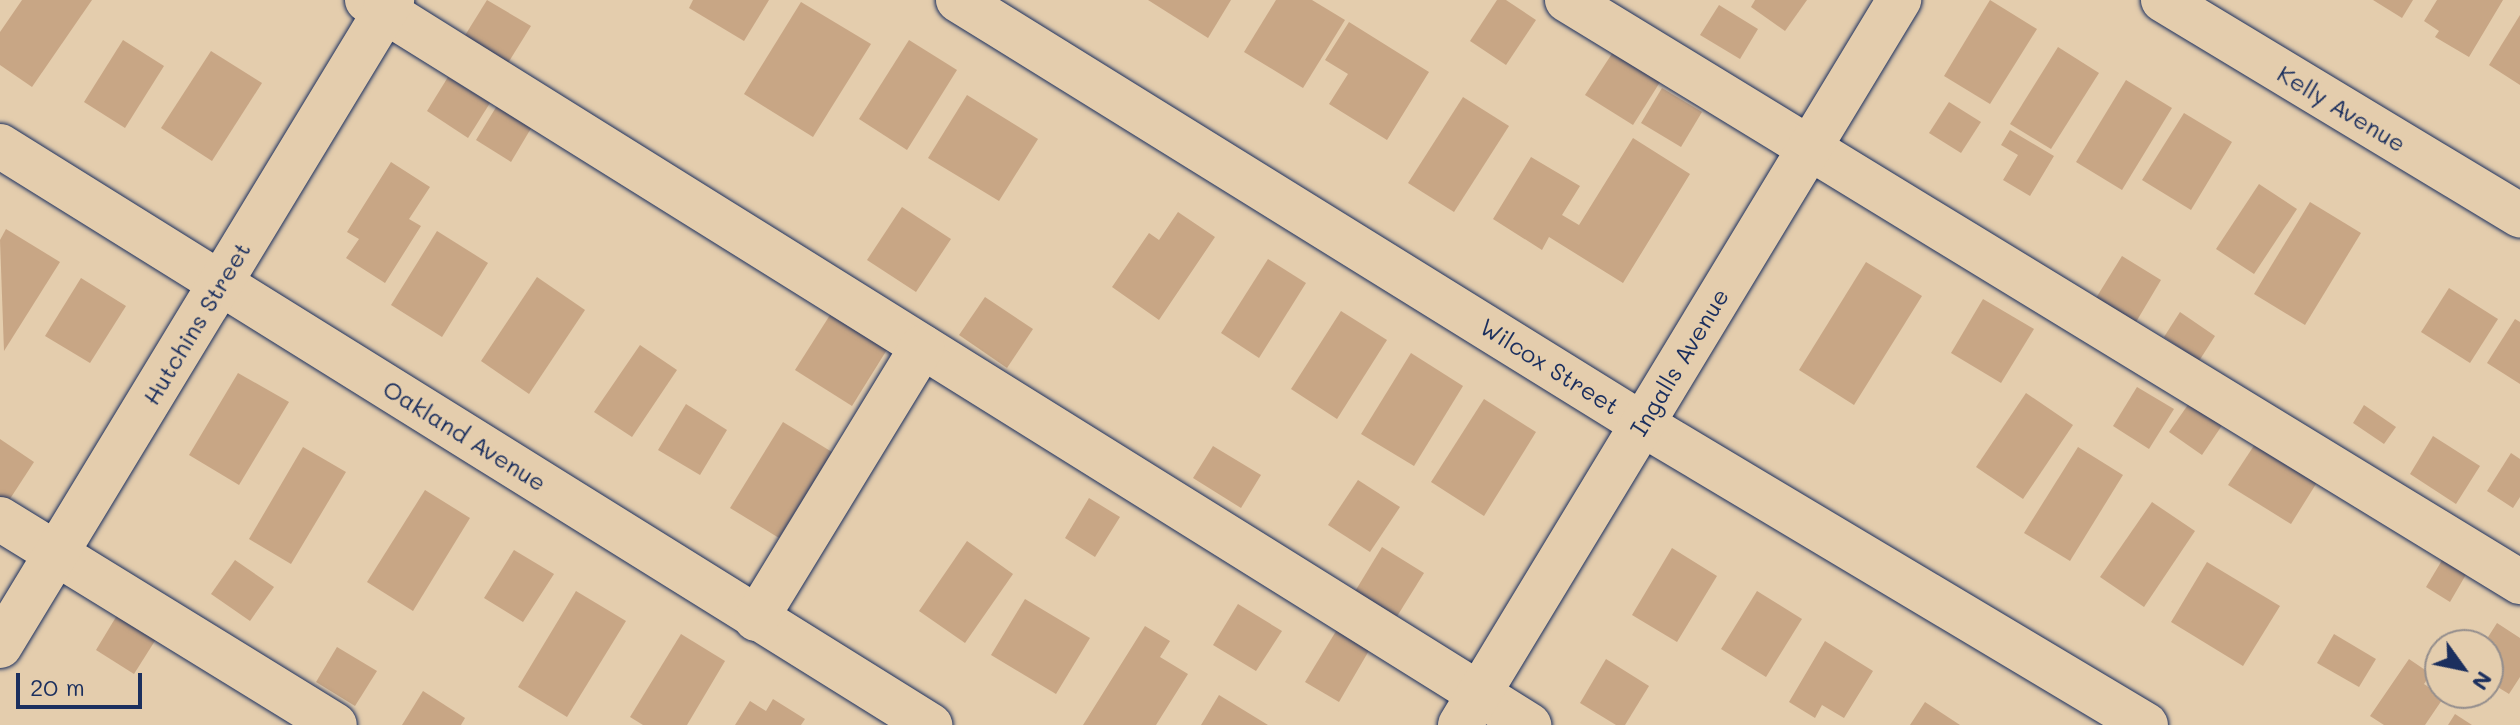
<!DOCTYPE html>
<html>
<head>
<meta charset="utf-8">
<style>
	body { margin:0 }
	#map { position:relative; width:2520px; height:725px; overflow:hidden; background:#e4cdad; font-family:Mali,sans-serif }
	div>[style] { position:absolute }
	.building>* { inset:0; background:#c8a685 }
	.roads { filter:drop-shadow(0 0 2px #1b2f5e) drop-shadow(0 0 2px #1b2f5e) }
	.minor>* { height:44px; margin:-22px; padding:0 22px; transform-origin:22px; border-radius:22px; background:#e4cdad }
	span { translate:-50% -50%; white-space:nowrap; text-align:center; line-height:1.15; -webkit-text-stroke:6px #e4cdad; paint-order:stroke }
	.street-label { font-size:24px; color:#1b2f5e }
	.north { position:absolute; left:2424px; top:629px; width:80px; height:80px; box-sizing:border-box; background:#e4cdad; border:2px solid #948e8d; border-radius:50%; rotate:123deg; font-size:22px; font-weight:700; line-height:32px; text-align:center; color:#1b2f5e }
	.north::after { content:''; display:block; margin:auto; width:28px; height:36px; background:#1b2f5e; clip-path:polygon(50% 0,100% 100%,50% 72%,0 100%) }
	.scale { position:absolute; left:16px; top:673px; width:126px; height:36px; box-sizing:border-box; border:4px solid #1b2f5e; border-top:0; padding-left:10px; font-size:24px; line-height:28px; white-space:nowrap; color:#1b2f5e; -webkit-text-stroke:6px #e4cdad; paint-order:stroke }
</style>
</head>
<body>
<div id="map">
	<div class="building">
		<div style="clip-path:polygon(22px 0,92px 0,32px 87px,0 65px,0 32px)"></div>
		<div style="clip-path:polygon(487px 0,531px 26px,508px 63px,464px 37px)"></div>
		<div style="clip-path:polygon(693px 0,769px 0,744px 41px,689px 8px)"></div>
		<div style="clip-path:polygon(1148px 0,1231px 0,1208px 38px)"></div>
		<div style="clip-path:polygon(1276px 0,1312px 0,1345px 20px,1303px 88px,1244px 52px)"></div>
		<div style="clip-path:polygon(1497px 0,1506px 0,1536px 20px,1506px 65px,1470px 41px)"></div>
		<div style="clip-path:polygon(1755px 0,1807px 0,1785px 31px,1751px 7px)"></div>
		<div style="clip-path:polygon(1990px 0,2037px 29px,1990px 104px,1944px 76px)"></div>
		<div style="clip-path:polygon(2373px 0,2413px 0,2402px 18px)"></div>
		<div style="clip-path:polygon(2437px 0,2503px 0,2469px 57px,2435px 37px,2439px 31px,2424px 21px)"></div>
		<div style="clip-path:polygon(801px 2px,871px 44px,813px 137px,744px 94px)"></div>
		<div style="clip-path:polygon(1719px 5px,1758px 29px,1740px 59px,1700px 35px)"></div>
		<div style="clip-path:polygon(2520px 15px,2520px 85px,2489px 65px)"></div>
		<div style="clip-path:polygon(1349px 22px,1429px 72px,1387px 140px,1329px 104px,1348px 74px,1325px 60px)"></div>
		<div style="clip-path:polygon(123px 40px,164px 66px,125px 128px,84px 102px)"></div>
		<div style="clip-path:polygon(909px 40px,957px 70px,907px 150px,859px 119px)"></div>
		<div style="clip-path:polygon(2058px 47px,2099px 73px,2051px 149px,2010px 124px)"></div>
		<div style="clip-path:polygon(1615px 49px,1662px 79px,1633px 125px,1585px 95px)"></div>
		<div style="clip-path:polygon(211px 51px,262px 83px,212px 161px,161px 128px)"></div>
		<div style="clip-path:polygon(448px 77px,490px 103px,468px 138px,427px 111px)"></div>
		<div style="clip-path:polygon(2126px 80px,2172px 108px,2122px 190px,2076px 162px)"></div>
		<div style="clip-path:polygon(1662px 88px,1702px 112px,1681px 147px,1641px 123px)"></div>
		<div style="clip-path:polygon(967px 95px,1038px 139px,999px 201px,928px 158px)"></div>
		<div style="clip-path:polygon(1463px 97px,1509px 126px,1454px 212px,1408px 183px)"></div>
		<div style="clip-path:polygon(1949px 102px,1981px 122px,1961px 153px,1929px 133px)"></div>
		<div style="clip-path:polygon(498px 104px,533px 125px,511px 162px,476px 140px)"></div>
		<div style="clip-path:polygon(2184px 113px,2232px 142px,2191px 210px,2142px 180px)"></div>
		<div style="clip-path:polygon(2010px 130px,2054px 156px,2030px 196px,2003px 180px,2018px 155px,2001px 145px)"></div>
		<div style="clip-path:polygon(1633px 138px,1690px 174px,1623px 283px,1549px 237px,1542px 250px,1493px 219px,1531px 157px,1580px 186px,1562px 215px,1579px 225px)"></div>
		<div style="clip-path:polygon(391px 162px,430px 187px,409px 219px,421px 226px,385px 283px,346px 258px,359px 239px,347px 232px)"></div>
		<div style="clip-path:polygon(2259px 184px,2297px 209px,2254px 274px,2216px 249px)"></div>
		<div style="clip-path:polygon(2310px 202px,2361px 233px,2305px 325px,2254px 294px)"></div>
		<div style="clip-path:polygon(902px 207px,951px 239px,916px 292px,867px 260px)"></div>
		<div style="clip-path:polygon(1178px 212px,1215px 237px,1159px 320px,1112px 287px,1149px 233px,1159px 240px)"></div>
		<div style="clip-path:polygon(6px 229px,60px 262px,4px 351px,0 240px)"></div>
		<div style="clip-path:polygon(437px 231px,488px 263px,442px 337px,391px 305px)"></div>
		<div style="clip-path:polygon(2122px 256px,2161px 280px,2136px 322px,2096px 298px)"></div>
		<div style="clip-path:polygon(1268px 259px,1306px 283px,1259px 358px,1221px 333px)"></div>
		<div style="clip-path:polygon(1866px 262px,1922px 296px,1854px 405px,1799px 370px)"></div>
		<div style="clip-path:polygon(537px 277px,585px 310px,529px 394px,481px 361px)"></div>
		<div style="clip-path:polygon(81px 278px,126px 306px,90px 363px,45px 336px)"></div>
		<div style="clip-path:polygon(2449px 288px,2498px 319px,2470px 363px,2421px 332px)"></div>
		<div style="clip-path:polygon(985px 297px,1033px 329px,1007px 368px,959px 335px)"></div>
		<div style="clip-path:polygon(1983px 299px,2034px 329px,2001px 383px,1951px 353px)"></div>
		<div style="clip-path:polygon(837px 304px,893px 340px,852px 406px,795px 370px)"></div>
		<div style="clip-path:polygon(1341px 311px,1387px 340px,1337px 419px,1291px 389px)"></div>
		<div style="clip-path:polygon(2180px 312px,2215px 336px,2199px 361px,2164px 337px)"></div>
		<div style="clip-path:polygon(2515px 319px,2520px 322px,2520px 384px,2487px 363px)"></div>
		<div style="clip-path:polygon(640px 345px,677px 370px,632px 437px,594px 412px)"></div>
		<div style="clip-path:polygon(1411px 353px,1463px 386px,1414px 466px,1361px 434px)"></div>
		<div style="clip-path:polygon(238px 373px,289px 402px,239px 485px,189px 455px)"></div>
		<div style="clip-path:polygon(2137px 387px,2174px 409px,2149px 449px,2113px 426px)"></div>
		<div style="clip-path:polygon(2026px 393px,2073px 425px,2023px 499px,1976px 467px)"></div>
		<div style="clip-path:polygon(1484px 399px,1536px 432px,1484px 516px,1431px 482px)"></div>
		<div style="clip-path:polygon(2192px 399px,2225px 421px,2202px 455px,2169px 432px)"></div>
		<div style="clip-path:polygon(686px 404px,727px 430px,700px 475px,658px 450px)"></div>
		<div style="clip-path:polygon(2364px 405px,2396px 427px,2384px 444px,2353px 423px)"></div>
		<div style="clip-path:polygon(783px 422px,832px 452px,779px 538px,730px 508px)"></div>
		<div style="clip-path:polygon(2433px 436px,2480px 466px,2456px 504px,2410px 474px)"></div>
		<div style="clip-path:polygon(2259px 438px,2321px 476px,2291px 524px,2228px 485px)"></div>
		<div style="clip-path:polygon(0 439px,34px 462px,6px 505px,0 502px)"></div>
		<div style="clip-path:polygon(1213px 446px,1261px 475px,1241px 508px,1193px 478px)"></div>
		<div style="clip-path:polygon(303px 447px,346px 472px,291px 564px,249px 539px)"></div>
		<div style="clip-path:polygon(2078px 447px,2123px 475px,2070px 561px,2024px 533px)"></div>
		<div style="clip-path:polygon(2511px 453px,2520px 459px,2520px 497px,2513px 508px,2487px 491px)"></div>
		<div style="clip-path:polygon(1358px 480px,1400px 507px,1370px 552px,1328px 525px)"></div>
		<div style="clip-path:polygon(425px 490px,470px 518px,413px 611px,367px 582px)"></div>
		<div style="clip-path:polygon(1089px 498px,1120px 517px,1095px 557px,1065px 538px)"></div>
		<div style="clip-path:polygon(2152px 502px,2195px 531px,2144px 607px,2100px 577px)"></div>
		<div style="clip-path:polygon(967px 541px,1013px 574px,965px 643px,919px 611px)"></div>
		<div style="clip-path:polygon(1382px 547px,1424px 573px,1396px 618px,1354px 593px)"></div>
		<div style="clip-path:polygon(1672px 548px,1717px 576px,1677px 642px,1632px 615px)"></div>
		<div style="clip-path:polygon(514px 550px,554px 574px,523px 622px,484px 598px)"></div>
		<div style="clip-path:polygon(2447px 552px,2471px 566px,2450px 602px,2426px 587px)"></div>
		<div style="clip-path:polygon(235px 560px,274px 587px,250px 621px,211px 594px)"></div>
		<div style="clip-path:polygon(2207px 562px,2280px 606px,2243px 666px,2171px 622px)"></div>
		<div style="clip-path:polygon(576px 591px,626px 621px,567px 717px,518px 687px)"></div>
		<div style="clip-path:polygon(1757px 591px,1802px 619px,1766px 677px,1721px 649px)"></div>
		<div style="clip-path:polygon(1025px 599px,1090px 638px,1056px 694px,991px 655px)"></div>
		<div style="clip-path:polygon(1238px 604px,1282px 631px,1256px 671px,1213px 645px)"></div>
		<div style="clip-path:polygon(119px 612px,158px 636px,134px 674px,96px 650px)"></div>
		<div style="clip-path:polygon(1341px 623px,1374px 642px,1339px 702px,1305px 682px)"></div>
		<div style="clip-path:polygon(2497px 623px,2520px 638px,2520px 677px,2509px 694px,2488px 681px,2488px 645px,2483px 645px)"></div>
		<div style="clip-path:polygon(1145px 626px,1170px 641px,1160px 657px,1188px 674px,1156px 725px,1083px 725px)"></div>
		<div style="clip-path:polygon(681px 634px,725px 661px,687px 725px,643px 725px,630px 717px)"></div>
		<div style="clip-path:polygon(2334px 634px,2376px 659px,2359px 687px,2317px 663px)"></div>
		<div style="clip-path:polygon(1825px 641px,1873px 671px,1844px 718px,1822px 705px,1815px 718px,1789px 702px)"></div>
		<div style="clip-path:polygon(337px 647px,377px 671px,355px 706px,316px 682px)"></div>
		<div style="clip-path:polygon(1606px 659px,1649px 686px,1625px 725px,1616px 725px,1580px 703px)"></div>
		<div style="clip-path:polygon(2409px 659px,2431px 674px,2424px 684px,2444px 697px,2425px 725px,2384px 725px,2370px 716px)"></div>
		<div style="clip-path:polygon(423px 691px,465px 718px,461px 725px,402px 725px)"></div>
		<div style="clip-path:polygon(1219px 695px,1268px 725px,1201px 725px)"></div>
		<div style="clip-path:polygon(773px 699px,805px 719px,801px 725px,735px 725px,750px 701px,766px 711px)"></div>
		<div style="clip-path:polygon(1925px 702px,1960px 725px,1910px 725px)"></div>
		<div style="clip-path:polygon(2455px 714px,2472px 725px,2448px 725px)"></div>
	</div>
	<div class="roads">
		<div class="minor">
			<div style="left:367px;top:0;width:1370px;rotate:31.96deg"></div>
			<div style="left:958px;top:0;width:805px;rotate:31.79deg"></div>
			<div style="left:1642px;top:424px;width:587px;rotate:30.85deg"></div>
			<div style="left:1567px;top:0;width:1117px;rotate:31.41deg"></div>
			<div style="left:2163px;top:0;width:417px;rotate:31.1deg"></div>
			<div style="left:0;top:146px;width:1096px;rotate:31.91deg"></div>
			<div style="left:0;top:519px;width:393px;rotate:31.6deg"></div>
			<div style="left:756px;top:619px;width:319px;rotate:-58.6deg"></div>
			<div style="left:0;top:646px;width:756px;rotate:-58.75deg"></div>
			<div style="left:1460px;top:725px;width:848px;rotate:-58.8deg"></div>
		</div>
	</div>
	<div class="street-label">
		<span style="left:2342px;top:108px;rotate:31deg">Kelly Avenue</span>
		<span style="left:196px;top:323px;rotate:-59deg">Hutchins Street</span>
		<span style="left:1679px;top:362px;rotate:-59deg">Ingalls Avenue</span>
		<span style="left:1550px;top:366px;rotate:32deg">Wilcox Street</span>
		<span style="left:465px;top:435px;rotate:32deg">Oakland Avenue</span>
	</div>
	<div class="north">N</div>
	<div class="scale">20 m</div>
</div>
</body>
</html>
